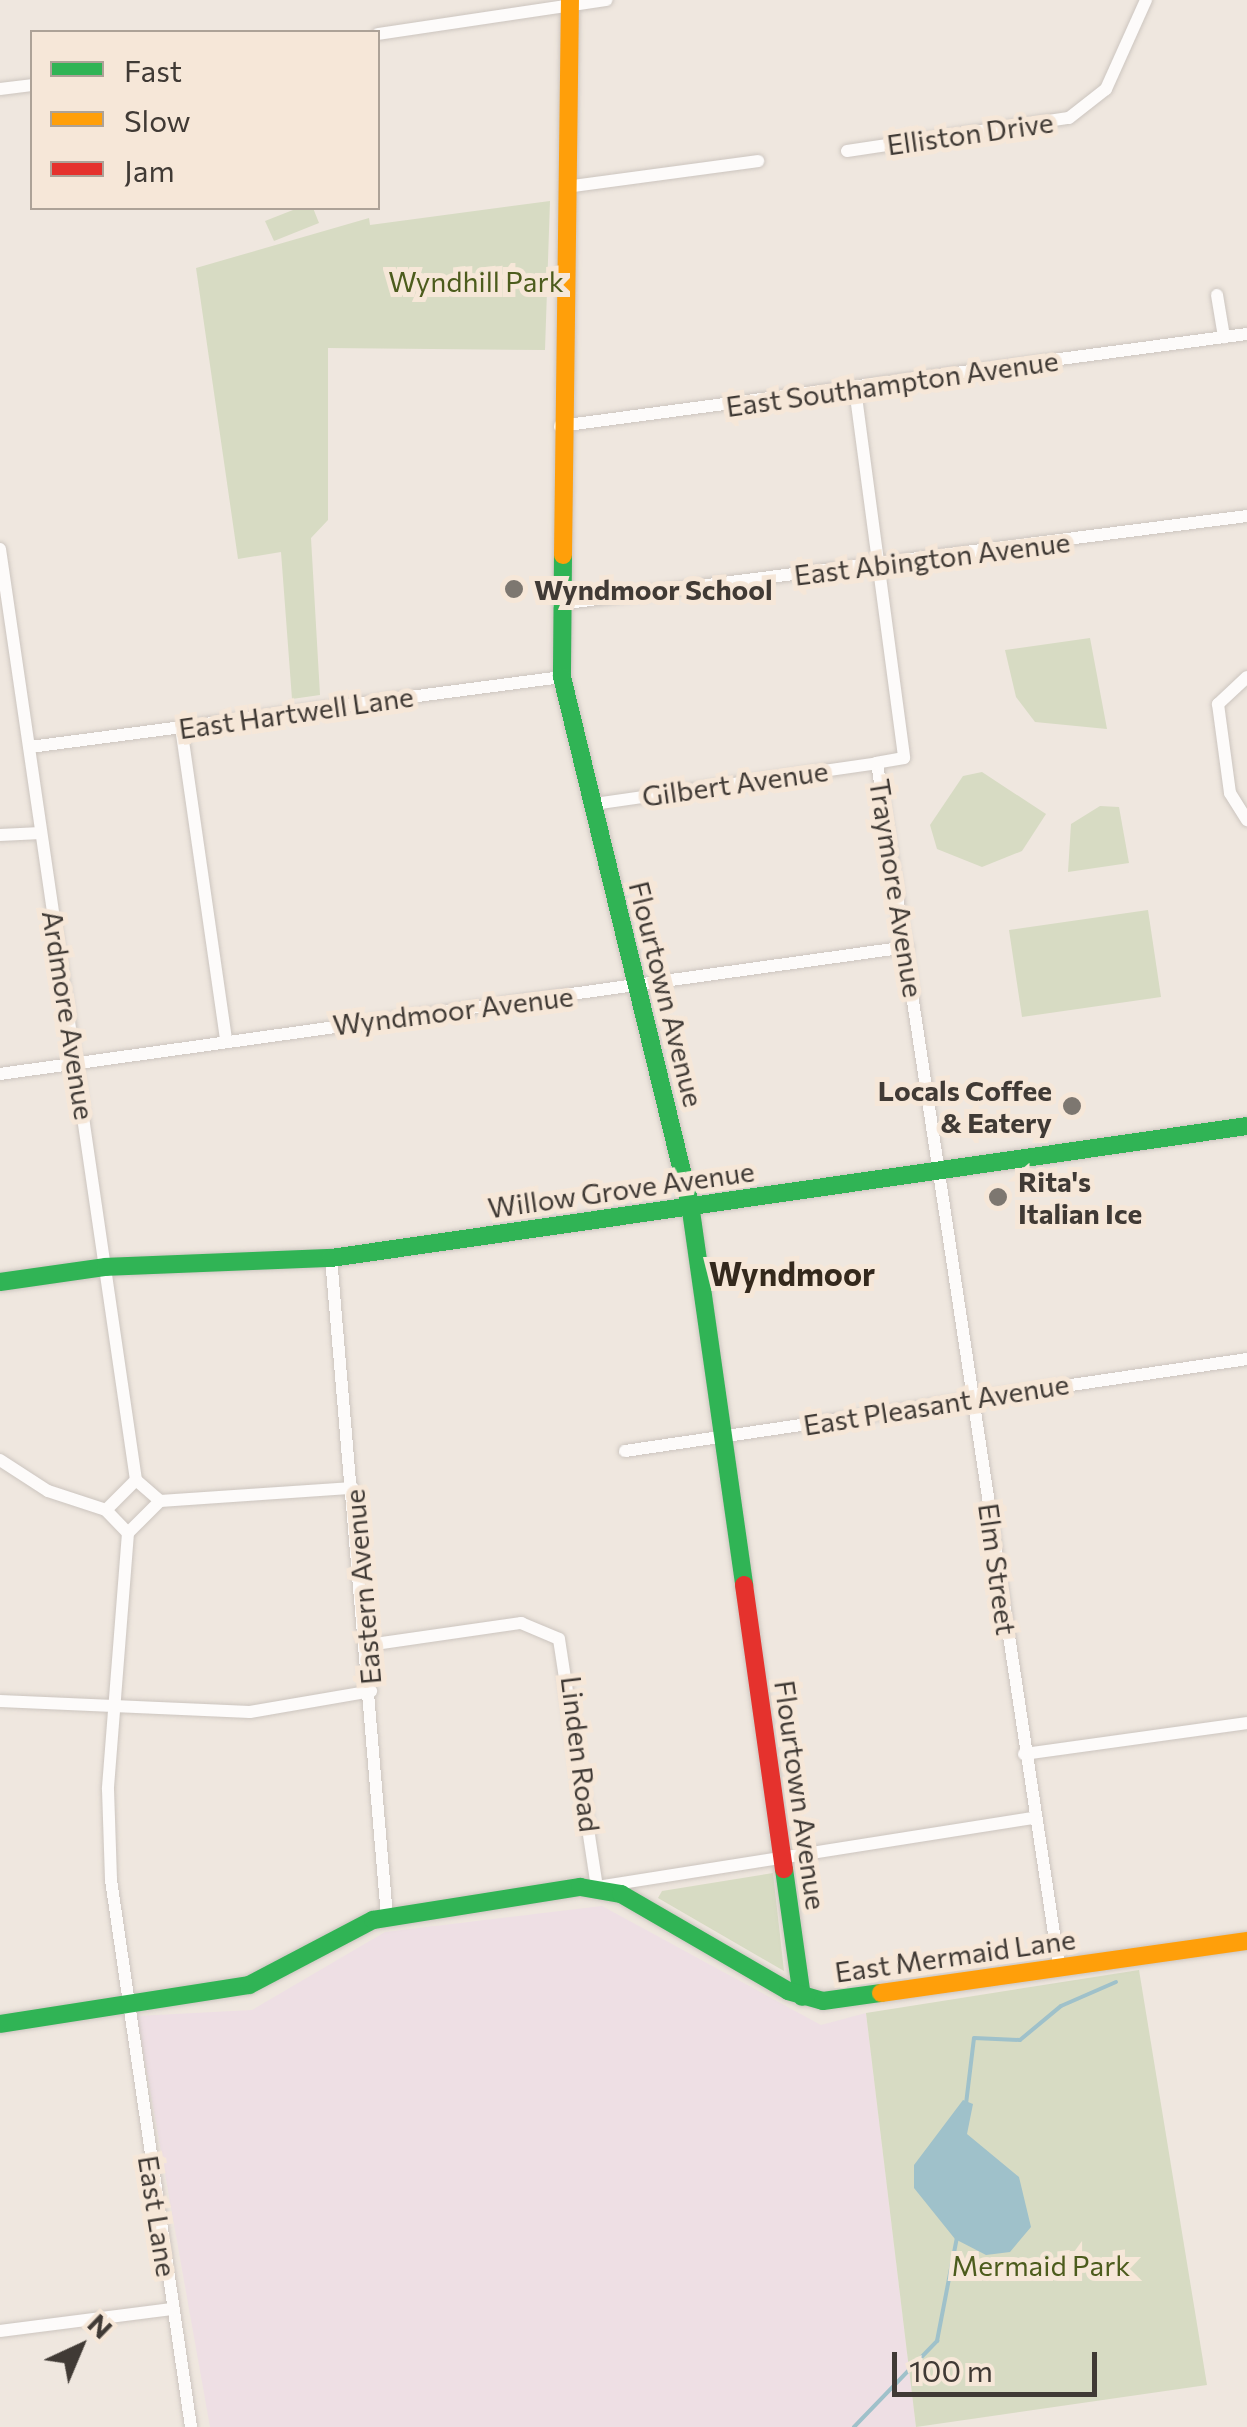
<!DOCTYPE html>
<html>
<head>
<meta charset="utf-8">
<style>
	body { margin:0 }
	#map { position:relative; width:1247px; height:2427px; overflow:hidden; background:#efe7df; font-family:Commissioner,sans-serif }
	div>[style] { position:absolute }
	.commercial>* { inset:0; background:#eedfe4 }
	.green>* { inset:0; background:#d7dbc3 }
	.water>* { inset:0; background:#9fc1ca }
	.stream>* { height:4px; margin:-2px; padding:0 2px; transform-origin:2px; border-radius:2px; background:#9fc1ca }
	.roads { filter:drop-shadow(0 0 2px #ccc5bf) drop-shadow(0 0 2px #ccc5bf) }
	.street>* { height:12px; margin:-6px; padding:0 6px; transform-origin:6px; border-radius:6px; background:#fdfbfa }
	.fast>* { height:18px; margin:-9px; padding:0 9px; transform-origin:9px; border-radius:9px; background:#30b455 }
	.slow>* { height:18px; margin:-9px; padding:0 9px; transform-origin:9px; border-radius:9px; background:#ff9f0a }
	.jam>* { height:18px; margin:-9px; padding:0 9px; transform-origin:9px; border-radius:9px; background:#e5322d }
	.dots>* { width:28px; height:28px; translate:-50% -50%; box-sizing:border-box; border:5px solid #f6e7d8; border-radius:50% }
	span { translate:-50% -50%; white-space:nowrap; text-align:center; line-height:1.15; -webkit-text-stroke:10px #f6e7d8; paint-order:stroke }
	.street-label { font-size:28px; color:#403a35 }
	.park-label { font-size:28px; color:#4c5c1d }
	.poi-label { font-size:28px; color:#403a35; font-weight:700 }
	.left { translate:0 -50%; text-align:left }
	.right { translate:-100% -50%; text-align:right }
	.quarter-label { font-size:32px; color:#34291d; font-weight:700 }
	.legend { position:absolute; left:30px; top:30px; width:350px; height:180px; box-sizing:border-box; background:#f6e7d8; border:2px solid #ada297; margin:0; padding:12px 18px; list-style:none; font-size:30px; color:#403a35 }
	.legend li { display:flex; align-items:center; gap:20px; height:50px }
	.legend b { width:50px; border:2px solid #ada297 }
	.north { position:absolute; left:30px; top:2297px; width:100px; height:100px; -webkit-text-stroke:8px #f6e7d8; paint-order:stroke; rotate:44deg; font-size:28px; font-weight:700; line-height:40px; text-align:center; color:#403a35 }
	.north::after { content:''; display:block; margin:auto; width:35px; height:45px; background:#403a35; clip-path:polygon(50% 0,100% 100%,50% 72%,0 100%) }
	.scale { position:absolute; left:892px; top:2352px; width:205px; height:45px; box-sizing:border-box; border:5px solid #403a35; border-top:0; padding-left:12px; font-size:30px; line-height:35px; white-space:nowrap; color:#403a35; -webkit-text-stroke:8px #f6e7d8; paint-order:stroke }
</style>
</head>
<body>
<div id="map">
	<div class="commercial">
		<div style="clip-path:polygon(602px 1906px,821px 2025px,866px 2013px,916px 2427px,210px 2427px,137px 2016px,252px 2010px,385px 1932px)"></div>
	</div>
	<div class="green">
		<div style="clip-path:polygon(550px 201px,545px 350px,328px 348px,328px 520px,311px 538px,320px 695px,292px 699px,281px 552px,238px 559px,196px 268px,369px 218px,370px 225px)"></div>
		<div style="clip-path:polygon(298px 208px,313px 208px,319px 223px,274px 241px,265px 221px)"></div>
		<div style="clip-path:polygon(1090px 638px,1107px 729px,1035px 722px,1016px 697px,1005px 650px)"></div>
		<div style="clip-path:polygon(982px 772px,1046px 814px,1022px 851px,982px 867px,937px 849px,930px 825px,963px 776px)"></div>
		<div style="clip-path:polygon(1100px 806px,1119px 807px,1129px 863px,1068px 872px,1071px 824px)"></div>
		<div style="clip-path:polygon(1148px 910px,1161px 997px,1022px 1017px,1009px 930px)"></div>
		<div style="clip-path:polygon(773px 1873px,784px 1971px,658px 1898px,662px 1891px)"></div>
		<div style="clip-path:polygon(1139px 1970px,1207px 2385px,916px 2427px,866px 2013px)"></div>
	</div>
	<div class="water">
		<div style="clip-path:polygon(963px 2100px,973px 2104px,967px 2134px,1019px 2177px,1031px 2227px,1010px 2252px,986px 2255px,955px 2239px,914px 2188px,914px 2165px)"></div>
	</div>
	<div class="stream">
		<div style="left:966px;top:2104px;width:66px;rotate:-83.1deg"></div>
		<div style="left:974px;top:2038px;width:46px;rotate:2.5deg"></div>
		<div style="left:1020px;top:2040px;width:53px;rotate:-39.7deg"></div>
		<div style="left:1061px;top:2006px;width:60px;rotate:-23.6deg"></div>
		<div style="left:854px;top:2427px;width:120px;rotate:-46deg"></div>
		<div style="left:937px;top:2341px;width:106px;rotate:-79.1deg"></div>
	</div>
	<div class="roads">
		<div class="street">
			<div style="left:378px;top:34px;width:231px;rotate:-8.5deg"></div>
			<div style="left:0;top:89px;width:32px;rotate:-7deg"></div>
			<div style="left:847px;top:151px;width:224px;rotate:-8.5deg"></div>
			<div style="left:1069px;top:118px;width:47px;rotate:-38.1deg"></div>
			<div style="left:1106px;top:89px;width:98px;rotate:-65.8deg"></div>
			<div style="left:566px;top:187px;width:194px;rotate:-7.7deg"></div>
			<div style="left:1217px;top:295px;width:43px;rotate:80.5deg"></div>
			<div style="left:855px;top:389px;width:372px;rotate:82.4deg"></div>
			<div style="left:904px;top:758px;width:27px;rotate:170deg"></div>
			<div style="left:877px;top:763px;width:1218px;rotate:81.4deg"></div>
			<div style="left:560px;top:426px;width:693px;rotate:-7.63deg"></div>
			<div style="left:0;top:549px;width:941px;rotate:81.69deg"></div>
			<div style="left:559px;top:604px;width:694px;rotate:-7.29deg"></div>
			<div style="left:1247px;top:677px;width:40px;rotate:137deg"></div>
			<div style="left:1218px;top:704px;width:90px;rotate:82.3deg"></div>
			<div style="left:1230px;top:793px;width:32px;rotate:58deg"></div>
			<div style="left:181px;top:727px;width:315px;rotate:81.8deg"></div>
			<div style="left:30px;top:747px;width:537px;rotate:-7.5deg"></div>
			<div style="left:594px;top:804px;width:286px;rotate:-8.2deg"></div>
			<div style="left:0;top:835px;width:41px;rotate:-2.8deg"></div>
			<div style="left:0;top:1074px;width:916px;rotate:-7.97deg"></div>
			<div style="left:331px;top:1258px;width:660px;rotate:85.14deg"></div>
			<div style="left:625px;top:1451px;width:629px;rotate:-8.41deg"></div>
			<div style="left:0;top:1460px;width:57px;rotate:32.9deg"></div>
			<div style="left:48px;top:1491px;width:61px;rotate:18.1deg"></div>
			<div style="left:136px;top:1480px;width:32px;rotate:41deg"></div>
			<div style="left:160px;top:1501px;width:45px;rotate:135deg"></div>
			<div style="left:128px;top:1533px;width:32px;rotate:-134deg"></div>
			<div style="left:106px;top:1510px;width:42px;rotate:-45deg"></div>
			<div style="left:160px;top:1501px;width:193px;rotate:-3.9deg"></div>
			<div style="left:128px;top:1533px;width:257px;rotate:94.5deg"></div>
			<div style="left:108px;top:1789px;width:91px;rotate:88.1deg"></div>
			<div style="left:111px;top:1880px;width:553px;rotate:81.68deg"></div>
			<div style="left:368px;top:1645px;width:155px;rotate:-8.2deg"></div>
			<div style="left:521px;top:1623px;width:41px;rotate:22.8deg"></div>
			<div style="left:559px;top:1639px;width:251px;rotate:81.3deg"></div>
			<div style="left:597px;top:1887px;width:443px;rotate:-9deg"></div>
			<div style="left:0;top:1701px;width:250px;rotate:2.5deg"></div>
			<div style="left:250px;top:1712px;width:123px;rotate:-9.8deg"></div>
			<div style="left:1024px;top:1754px;width:225px;rotate:-7.9deg"></div>
			<div style="left:0;top:2331px;width:173px;rotate:-7.3deg"></div>
		</div>
		<div class="fast">
			<div style="left:563px;top:555px;width:122px;rotate:90.5deg"></div>
			<div style="left:562px;top:677px;width:542px;rotate:76.35deg"></div>
			<div style="left:690px;top:1204px;width:385px;rotate:81.9deg"></div>
			<div style="left:0;top:1282px;width:107px;rotate:-8.1deg"></div>
			<div style="left:106px;top:1267px;width:225px;rotate:-2.3deg"></div>
			<div style="left:331px;top:1258px;width:925px;rotate:-8.2deg"></div>
			<div style="left:784px;top:1869px;width:129px;rotate:82deg"></div>
			<div style="left:0;top:2024px;width:252px;rotate:-8.9deg"></div>
			<div style="left:249px;top:1985px;width:140px;rotate:-27.7deg"></div>
			<div style="left:373px;top:1920px;width:210px;rotate:-9.1deg"></div>
			<div style="left:580px;top:1887px;width:42px;rotate:9.7deg"></div>
			<div style="left:621px;top:1894px;width:193px;rotate:30.1deg"></div>
			<div style="left:788px;top:1991px;width:36px;rotate:16deg"></div>
			<div style="left:823px;top:2001px;width:59px;rotate:-7.9deg"></div>
		</div>
		<div class="slow">
			<div style="left:563px;top:555px;width:555px;rotate:-89.28deg"></div>
			<div style="left:881px;top:1993px;width:370px;rotate:-8.1deg"></div>
		</div>
		<div class="jam">
			<div style="left:744px;top:1585px;width:287px;rotate:82deg"></div>
		</div>
	</div>
	<div class="dots">
		<div style="left:514px;top:589px;background:#7d7770"></div>
		<div style="left:1072px;top:1106px;background:#7d7770"></div>
		<div style="left:998px;top:1197px;background:#7d7770"></div>
	</div>
	<div class="street-label">
		<span style="left:970px;top:133px;rotate:-8deg">Elliston Drive</span>
		<span style="left:892px;top:383px;rotate:-8deg">East Southampton Avenue</span>
		<span style="left:932px;top:558px;rotate:-7deg">East Abington Avenue</span>
		<span style="left:296px;top:712px;rotate:-8deg">East Hartwell Lane</span>
		<span style="left:735px;top:783px;rotate:-8deg">Gilbert Avenue</span>
		<span style="left:897px;top:888px;rotate:81deg">Traymore Avenue</span>
		<span style="left:667px;top:994px;rotate:76deg">Flourtown Avenue</span>
		<span style="left:453px;top:1010px;rotate:-7deg">Wyndmoor Avenue</span>
		<span style="left:69px;top:1015px;rotate:81deg">Ardmore Avenue</span>
		<span style="left:621px;top:1189px;rotate:-8deg">Willow Grove Avenue</span>
		<span style="left:936px;top:1404px;rotate:-9deg">East Pleasant Avenue</span>
		<span style="left:998px;top:1569px;rotate:82deg">Elm Street</span>
		<span style="left:362px;top:1587px;rotate:-95deg">Eastern Avenue</span>
		<span style="left:581px;top:1754px;rotate:83deg">Linden Road</span>
		<span style="left:801px;top:1795px;rotate:82deg">Flourtown Avenue</span>
		<span style="left:955px;top:1955px;rotate:-8deg">East Mermaid Lane</span>
		<span style="left:158px;top:2216px;rotate:81deg">East Lane</span>
	</div>
	<div class="park-label">
		<span style="left:476px;top:281px">Wyndhill Park</span>
		<span style="left:1041px;top:2265px">Mermaid Park</span>
	</div>
	<div class="poi-label">
		<span class="left" style="left:534px;top:589px">Wyndmoor School</span>
		<span class="right" style="left:1052px;top:1106px">Locals Coffee<br>&amp; Eatery</span>
		<span class="left" style="left:1018px;top:1197px">Rita's<br>Italian Ice</span>
	</div>
	<div class="quarter-label">
		<span style="left:792px;top:1273px">Wyndmoor</span>
	</div>
	<ul class="legend">
	<li><b style="height:12px;background:#30b455"></b>Fast</li>
	<li><b style="height:12px;background:#ff9f0a"></b>Slow</li>
	<li><b style="height:12px;background:#e5322d"></b>Jam</li>
	</ul>
	<div class="north">N</div>
	<div class="scale">100 m</div>
</div>
</body>
</html>
